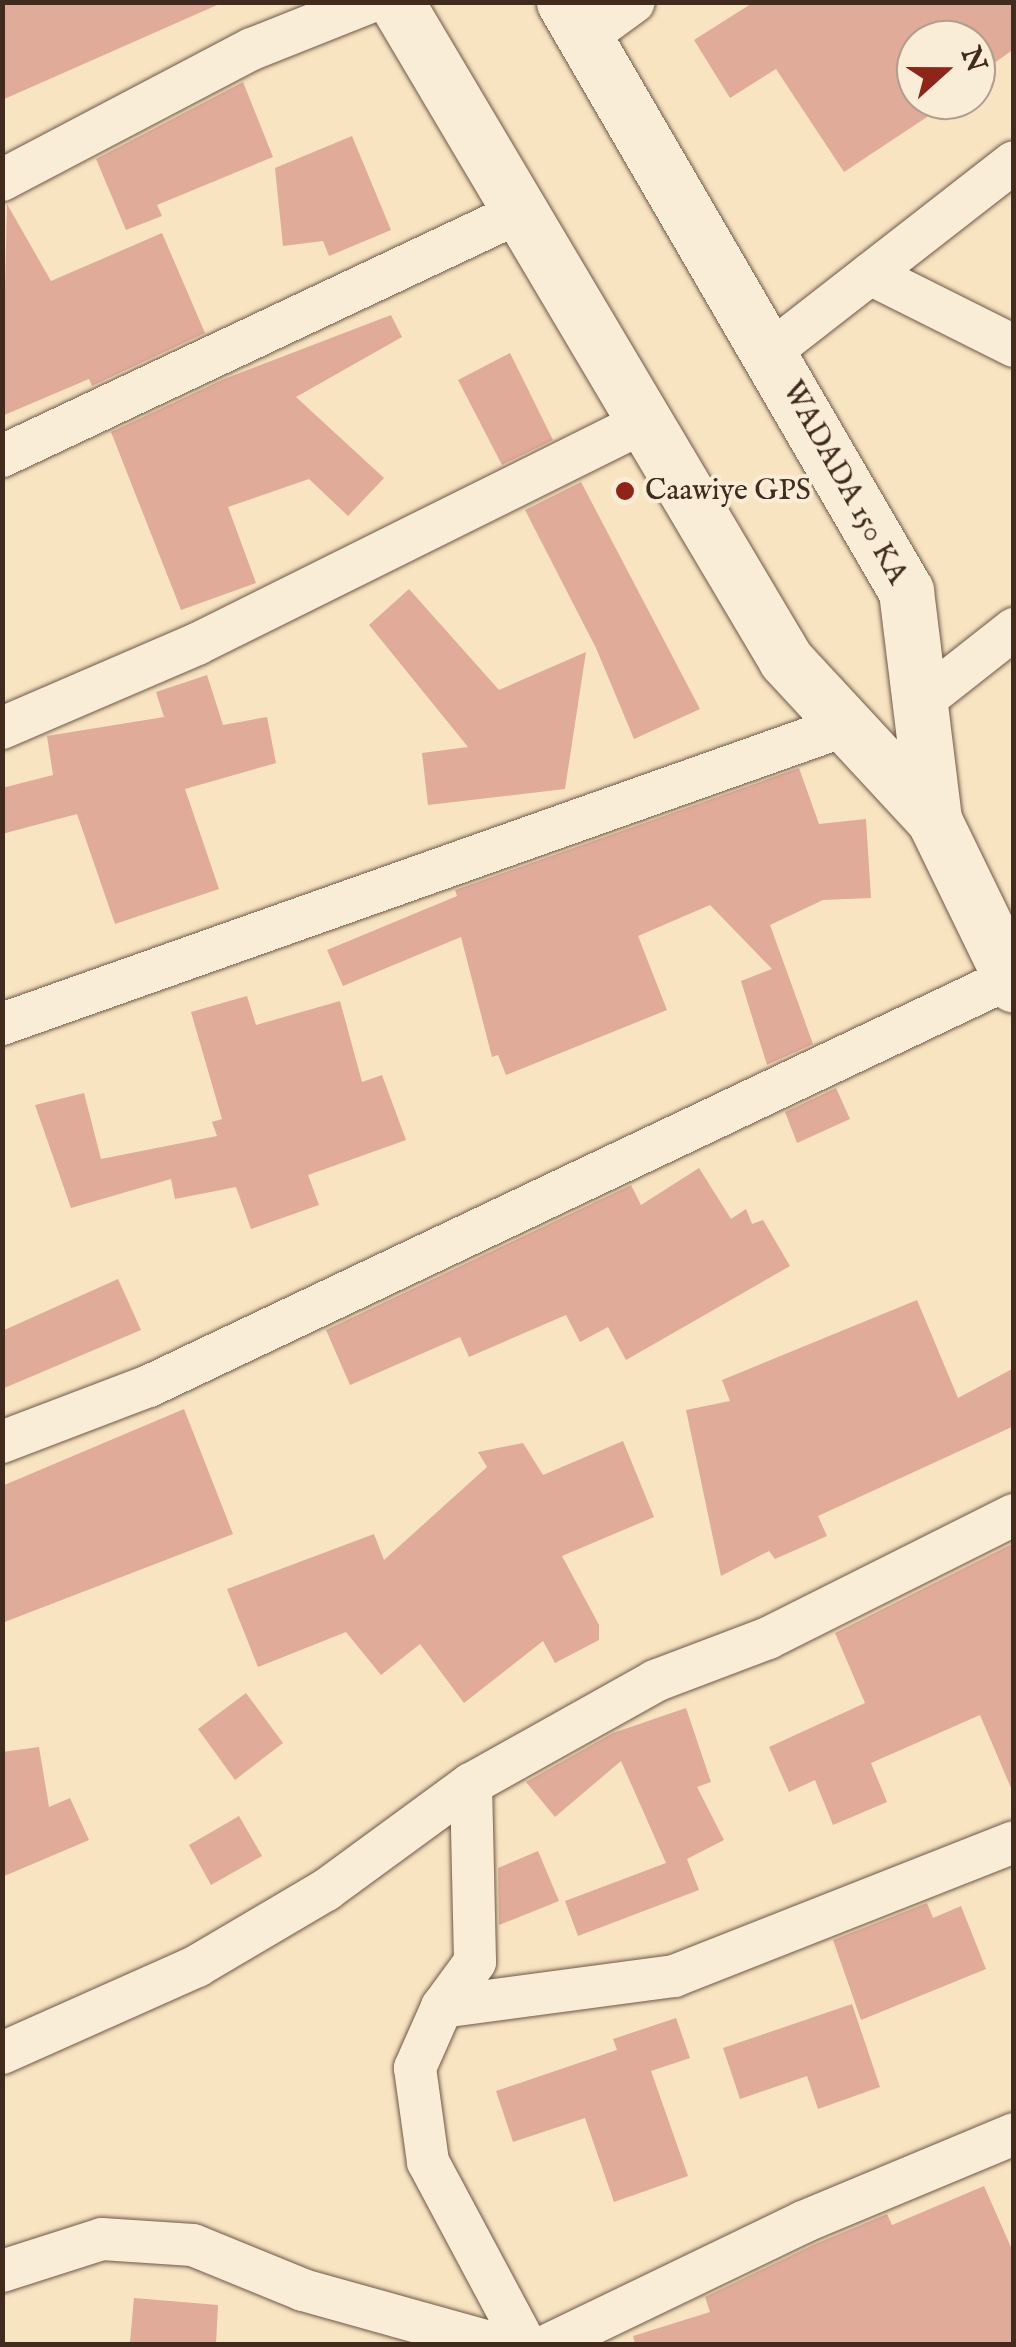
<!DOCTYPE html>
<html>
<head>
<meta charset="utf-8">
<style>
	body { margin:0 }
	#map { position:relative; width:1016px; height:2347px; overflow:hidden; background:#f8e4c1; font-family:"IM FELL English",serif }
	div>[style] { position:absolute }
	.building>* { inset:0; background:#e0ab98 }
	.roads { filter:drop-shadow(0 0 2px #6f5847) drop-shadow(0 0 2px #6f5847) }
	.minor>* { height:42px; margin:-21px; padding:0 21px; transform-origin:21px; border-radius:21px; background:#faedd7 }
	.tertiary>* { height:55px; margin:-27.5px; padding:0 27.5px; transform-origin:27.5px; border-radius:27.5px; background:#faedd7 }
	.dots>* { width:28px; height:28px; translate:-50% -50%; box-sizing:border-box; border:5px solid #faedd7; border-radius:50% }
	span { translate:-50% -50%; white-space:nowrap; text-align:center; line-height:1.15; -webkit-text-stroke:8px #faedd7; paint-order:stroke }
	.street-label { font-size:30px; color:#412a1e }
	.poi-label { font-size:30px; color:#412a1e }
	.left { translate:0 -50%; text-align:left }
	.frame { position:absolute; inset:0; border:5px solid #412a1e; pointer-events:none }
	.north { position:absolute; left:896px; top:20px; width:100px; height:100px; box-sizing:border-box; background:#faedd7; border:2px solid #b09f8d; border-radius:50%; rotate:69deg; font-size:28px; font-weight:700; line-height:40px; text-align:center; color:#412a1e }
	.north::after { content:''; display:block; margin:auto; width:35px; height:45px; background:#8f2418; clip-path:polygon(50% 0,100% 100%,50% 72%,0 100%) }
</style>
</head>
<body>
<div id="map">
	<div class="building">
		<div style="clip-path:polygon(2px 2px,224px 2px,2px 100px)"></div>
		<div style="clip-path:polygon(754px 2px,1014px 2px,1014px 49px,976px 76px,976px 40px,916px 40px,916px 100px,942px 100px,936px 111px,844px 172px,776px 69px,730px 98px,694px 40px)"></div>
		<div style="clip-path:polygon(243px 82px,273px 157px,157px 205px,162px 216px,126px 230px,96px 159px)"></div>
		<div style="clip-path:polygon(352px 136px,391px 230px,329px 256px,323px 241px,283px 246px,275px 168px)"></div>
		<div style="clip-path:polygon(7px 204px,51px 281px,162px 233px,205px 333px,92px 386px,89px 379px,2px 416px)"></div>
		<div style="clip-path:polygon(391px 315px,402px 337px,296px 397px,384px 478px,348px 516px,309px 479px,228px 507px,256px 583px,181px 610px,111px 432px,224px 379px)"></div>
		<div style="clip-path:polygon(510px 353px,553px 440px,502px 465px,458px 380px)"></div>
		<div style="clip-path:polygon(581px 482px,700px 709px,634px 739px,596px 648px,525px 510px)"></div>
		<div style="clip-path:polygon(409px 589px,499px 690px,586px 652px,565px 789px,428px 805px,422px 753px,468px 747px,369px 625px)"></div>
		<div style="clip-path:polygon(207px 675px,223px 725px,267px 717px,276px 763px,185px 789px,219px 889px,115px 924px,77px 814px,2px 834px,2px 788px,53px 775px,47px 736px,164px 717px,156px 692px)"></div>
		<div style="clip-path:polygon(799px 768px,819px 824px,866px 819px,871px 898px,823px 900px,770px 925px,813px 1044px,767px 1065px,741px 981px,772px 969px,710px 905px,638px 936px,667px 1010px,506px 1075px,498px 1055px,492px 1057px,461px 937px,343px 986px,327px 950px,457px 896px,455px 890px)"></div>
		<div style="clip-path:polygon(247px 996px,256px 1025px,340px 1001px,362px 1082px,382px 1075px,406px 1140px,308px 1175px,319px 1205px,251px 1229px,236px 1187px,175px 1199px,171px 1179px,71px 1208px,35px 1105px,84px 1093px,101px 1159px,217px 1136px,212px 1122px,222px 1119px,191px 1012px)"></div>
		<div style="clip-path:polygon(836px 1088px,850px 1119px,797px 1143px,785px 1112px)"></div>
		<div style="clip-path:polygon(699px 1168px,731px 1219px,746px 1209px,752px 1224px,763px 1220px,790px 1266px,626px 1360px,608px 1327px,580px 1342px,566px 1315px,469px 1357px,460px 1337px,350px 1385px,326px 1330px,631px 1185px,641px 1205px)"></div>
		<div style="clip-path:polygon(118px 1279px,141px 1330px,2px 1389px,2px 1331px)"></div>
		<div style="clip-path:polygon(917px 1300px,958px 1398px,1014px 1368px,1014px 1426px,818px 1516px,827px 1536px,775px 1559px,769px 1551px,721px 1576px,686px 1410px,730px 1401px,722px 1380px)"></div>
		<div style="clip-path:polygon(184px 1409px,233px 1534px,2px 1623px,2px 1486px)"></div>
		<div style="clip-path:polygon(623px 1441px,654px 1517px,562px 1556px,599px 1625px,599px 1640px,555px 1663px,543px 1641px,464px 1703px,420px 1644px,381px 1675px,346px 1632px,258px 1667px,227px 1589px,374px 1534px,384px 1560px,487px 1467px,478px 1452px,523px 1443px,543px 1475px)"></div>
		<div style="clip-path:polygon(1014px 1543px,1014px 1795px,980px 1715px,871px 1763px,887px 1802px,833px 1825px,815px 1780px,789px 1792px,769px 1747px,865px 1703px,835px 1633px)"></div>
		<div style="clip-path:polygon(246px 1693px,283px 1743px,235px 1780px,198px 1729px)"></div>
		<div style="clip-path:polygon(686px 1708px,711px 1782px,697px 1787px,724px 1840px,687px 1859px,699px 1890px,578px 1936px,565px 1901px,666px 1863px,621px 1761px,555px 1817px,526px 1782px,613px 1733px)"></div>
		<div style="clip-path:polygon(39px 1747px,49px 1807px,70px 1798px,89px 1840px,2px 1877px,2px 1752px)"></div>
		<div style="clip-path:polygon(239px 1816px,262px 1856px,211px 1885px,189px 1845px)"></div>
		<div style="clip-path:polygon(538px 1851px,559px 1901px,499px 1925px,498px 1868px)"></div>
		<div style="clip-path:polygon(927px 1903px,933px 1918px,961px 1906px,986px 1969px,861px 2020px,833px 1940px)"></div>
		<div style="clip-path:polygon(852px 2004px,880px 2087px,818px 2109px,807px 2076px,740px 2099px,723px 2048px)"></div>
		<div style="clip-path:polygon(676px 2018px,690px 2058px,651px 2071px,688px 2176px,614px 2202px,585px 2118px,513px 2142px,496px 2091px,617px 2050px,613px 2039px)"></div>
		<div style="clip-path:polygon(984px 2186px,1014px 2254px,1014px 2344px,635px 2344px,633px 2336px,710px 2312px,705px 2297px,813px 2245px,887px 2214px,892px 2225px)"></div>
		<div style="clip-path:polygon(134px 2298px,218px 2305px,216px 2344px,130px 2342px)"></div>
	</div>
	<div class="roads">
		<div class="minor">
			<div style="left:586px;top:37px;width:59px;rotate:-36.1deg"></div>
			<div style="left:2px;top:180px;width:282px;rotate:-27.7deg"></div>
			<div style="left:252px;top:49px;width:127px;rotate:-21.7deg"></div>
			<div style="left:870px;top:274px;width:161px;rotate:26.6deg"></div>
			<div style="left:770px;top:352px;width:309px;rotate:-37.9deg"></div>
			<div style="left:2px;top:456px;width:573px;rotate:-25.22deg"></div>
			<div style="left:920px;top:703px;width:120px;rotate:-38.2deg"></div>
			<div style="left:2px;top:728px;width:212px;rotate:-23.3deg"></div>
			<div style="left:197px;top:644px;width:500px;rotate:-26.4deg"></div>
			<div style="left:2px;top:1024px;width:896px;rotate:-19.49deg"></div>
			<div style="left:2px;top:1442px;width:157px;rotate:-20.9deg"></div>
			<div style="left:149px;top:1386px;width:957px;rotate:-25.36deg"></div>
			<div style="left:471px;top:1784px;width:178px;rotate:88.7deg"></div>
			<div style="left:475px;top:1962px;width:56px;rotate:126.3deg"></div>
			<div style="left:442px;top:2007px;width:67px;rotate:113.9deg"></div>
			<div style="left:415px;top:2068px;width:95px;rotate:82.1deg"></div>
			<div style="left:428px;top:2162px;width:206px;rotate:61.9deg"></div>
			<div style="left:442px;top:2007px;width:234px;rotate:-7.6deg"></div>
			<div style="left:674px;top:1976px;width:365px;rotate:-21.5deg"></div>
			<div style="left:2px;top:2053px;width:214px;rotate:-24deg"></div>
			<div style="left:197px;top:1966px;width:150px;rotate:-30.5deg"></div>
			<div style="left:326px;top:1890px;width:180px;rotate:-36.2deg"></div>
			<div style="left:471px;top:1784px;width:211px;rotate:-29.2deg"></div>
			<div style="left:655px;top:1681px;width:121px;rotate:-20.8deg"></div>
			<div style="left:768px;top:1638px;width:275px;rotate:-26.6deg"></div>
			<div style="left:2px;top:2271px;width:105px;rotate:-17.7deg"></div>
			<div style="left:102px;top:2239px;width:91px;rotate:3.8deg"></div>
			<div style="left:193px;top:2245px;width:119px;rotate:22.2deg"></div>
			<div style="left:303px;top:2290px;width:201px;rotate:15.6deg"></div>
			<div style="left:550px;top:2344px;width:281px;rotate:-25.7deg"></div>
			<div style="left:803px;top:2222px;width:229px;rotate:-22.6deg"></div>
		</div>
		<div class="tertiary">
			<div style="left:396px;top:2px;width:765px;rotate:59.34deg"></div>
			<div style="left:786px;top:660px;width:218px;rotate:47.2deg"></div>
			<div style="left:934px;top:820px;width:183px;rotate:64.1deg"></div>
			<div style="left:564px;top:2px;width:681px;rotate:59.86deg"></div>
			<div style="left:906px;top:591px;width:231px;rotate:83deg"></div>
		</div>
	</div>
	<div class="dots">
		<div style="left:625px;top:491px;background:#8f2418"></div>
	</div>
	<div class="street-label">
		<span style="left:844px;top:483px;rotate:61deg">WADADA 150 KA</span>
	</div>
	<div class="poi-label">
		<span class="left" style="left:645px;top:491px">Caawiye GPS</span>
	</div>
	<div class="frame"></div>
	<div class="north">N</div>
</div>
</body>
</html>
